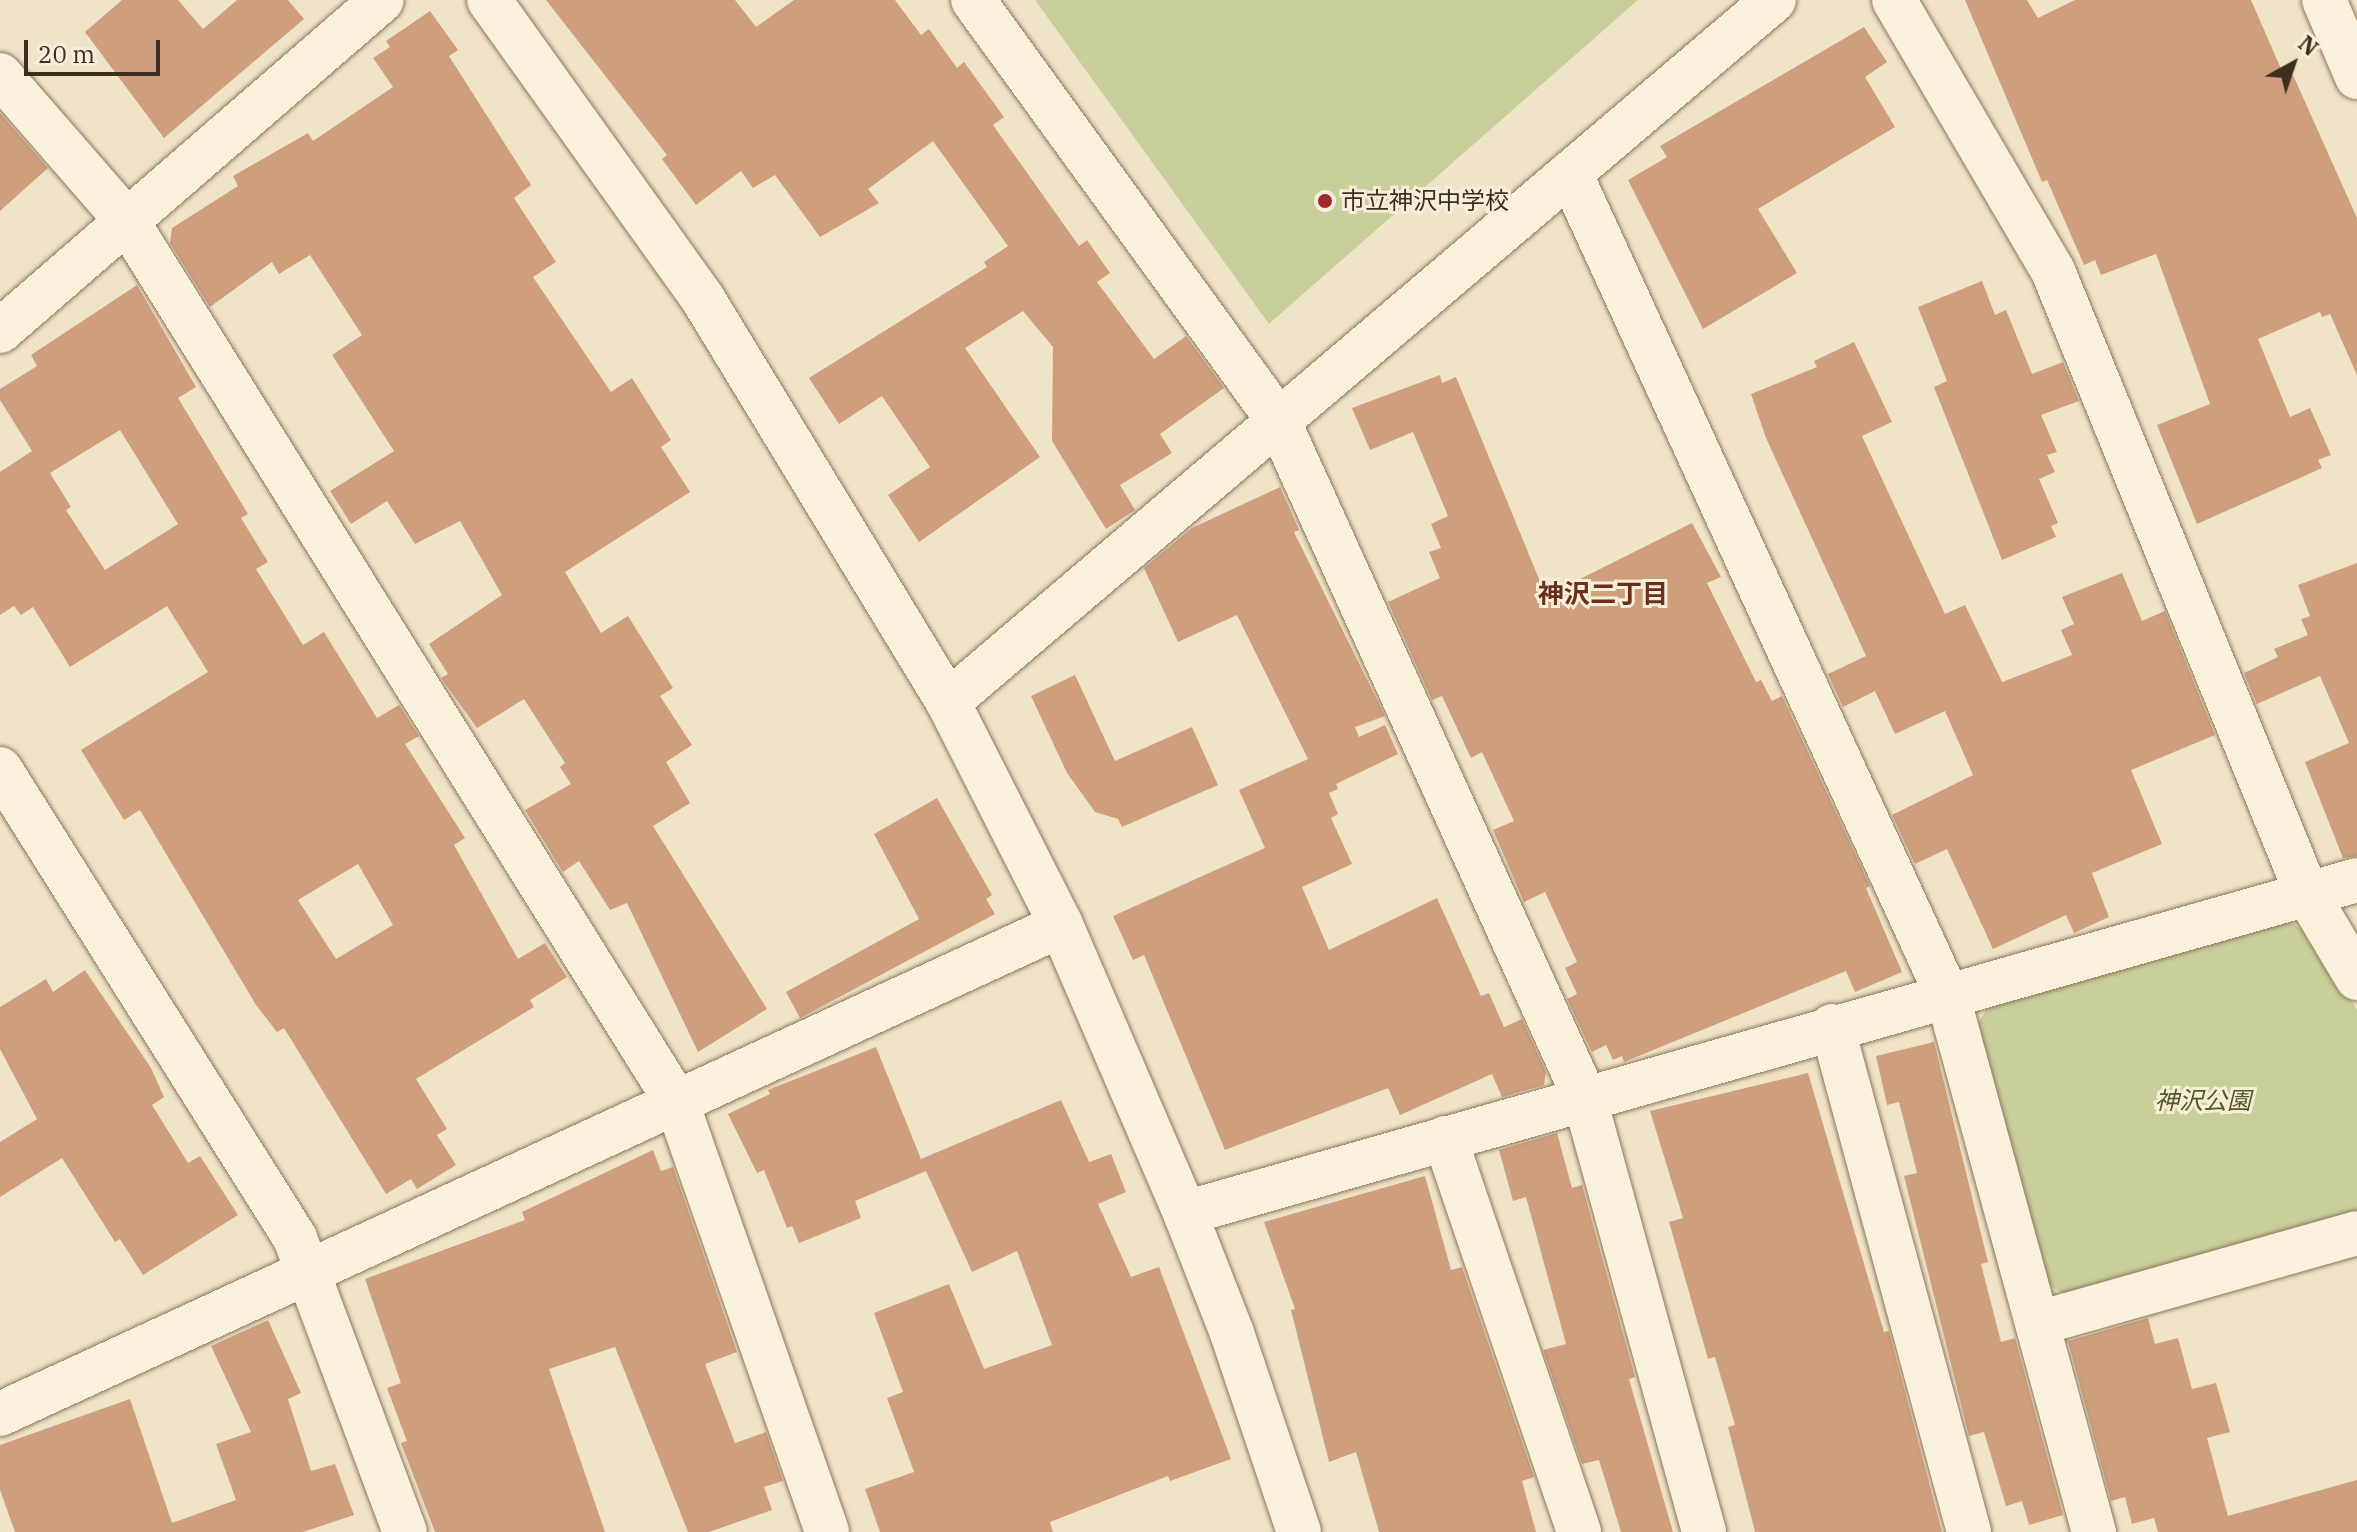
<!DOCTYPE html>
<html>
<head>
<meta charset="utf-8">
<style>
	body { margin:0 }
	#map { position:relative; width:2357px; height:1532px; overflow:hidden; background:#f0e4c8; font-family:"IBM Plex Serif","Noto Sans JP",serif }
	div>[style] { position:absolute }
	.green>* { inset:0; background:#c9cf9b }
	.building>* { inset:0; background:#cf9f7d }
	.roads { filter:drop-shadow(0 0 2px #8d765c) drop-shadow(0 0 2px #8d765c) }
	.street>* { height:44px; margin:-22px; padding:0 22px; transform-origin:22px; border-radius:22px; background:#faf1dc }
	.secondary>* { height:44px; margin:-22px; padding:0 22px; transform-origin:22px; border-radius:22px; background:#faf1dc }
	.dots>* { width:22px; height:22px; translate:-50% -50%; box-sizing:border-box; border:4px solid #f7eed8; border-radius:50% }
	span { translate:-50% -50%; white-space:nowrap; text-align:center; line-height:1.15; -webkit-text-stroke:6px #f7eed8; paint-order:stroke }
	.poi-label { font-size:24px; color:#3d2e20 }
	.left { translate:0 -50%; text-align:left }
	.park-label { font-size:24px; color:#4d5a26; font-style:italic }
	.neighbourhood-label { font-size:26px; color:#6b2e1e; font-weight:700 }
	.north { position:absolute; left:2253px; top:24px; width:80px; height:80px; -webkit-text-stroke:6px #f7eed8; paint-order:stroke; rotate:40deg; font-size:22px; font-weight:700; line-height:32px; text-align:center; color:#3d2e20 }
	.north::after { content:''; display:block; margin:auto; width:28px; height:36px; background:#3d2e20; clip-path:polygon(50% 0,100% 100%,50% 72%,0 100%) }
	.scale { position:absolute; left:24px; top:40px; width:136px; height:36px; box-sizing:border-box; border:4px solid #3d2e20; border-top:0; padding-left:10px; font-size:24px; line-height:28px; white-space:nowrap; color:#3d2e20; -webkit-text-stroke:6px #f7eed8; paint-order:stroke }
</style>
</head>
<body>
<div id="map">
	<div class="green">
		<div style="clip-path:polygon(1035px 0,1638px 0,1269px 324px)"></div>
		<div style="clip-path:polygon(2286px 920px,2312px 935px,2357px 1010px,2357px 1215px,2069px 1297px,2047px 1284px,1975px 1028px,1990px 1004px)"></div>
	</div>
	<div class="building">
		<div style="clip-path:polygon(122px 0,178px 0,203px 29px,237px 0,288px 0,304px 19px,164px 138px,85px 32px)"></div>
		<div style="clip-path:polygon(546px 0,735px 0,756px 27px,794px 0,895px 0,921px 35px,929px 29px,957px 68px,964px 62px,1004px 117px,993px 125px,1079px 246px,1087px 240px,1110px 273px,1097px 282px,1154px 359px,1186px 336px,1224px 388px,1160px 434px,1172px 453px,1120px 485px,1135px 510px,1106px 529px,1052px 441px,1053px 347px,1023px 311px,965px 348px,1040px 457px,919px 542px,888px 495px,930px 467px,882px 396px,839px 424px,809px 378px,987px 267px,984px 262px,1008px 246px,933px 141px,868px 189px,879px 203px,820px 237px,775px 175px,753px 188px,741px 171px,696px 205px,662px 159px,667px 155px)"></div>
		<div style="clip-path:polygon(1965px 0,2027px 0,2038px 18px,2075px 0,2251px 0,2285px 78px,2293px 75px,2357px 218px,2357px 375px,2330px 314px,2322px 317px,2320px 312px,2258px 339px,2290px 417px,2310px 408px,2331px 455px,2318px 460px,2322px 468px,2197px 524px,2157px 425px,2210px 404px,2156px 254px,2101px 275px,2095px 260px,2084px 265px,2047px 180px,2042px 182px)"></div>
		<div style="clip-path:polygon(430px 11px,458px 50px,449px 56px,531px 185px,514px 198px,556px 262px,533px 277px,611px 392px,632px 378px,671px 440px,661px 447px,690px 492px,565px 572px,601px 633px,628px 616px,673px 688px,660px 696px,692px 745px,666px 762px,690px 803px,653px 826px,767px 1009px,698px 1052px,627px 903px,610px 910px,579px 861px,563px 872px,525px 810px,571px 784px,560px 767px,565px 763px,524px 699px,477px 728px,441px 678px,448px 674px,429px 644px,502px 595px,460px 521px,415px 544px,387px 501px,351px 524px,330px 491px,394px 451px,332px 355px,362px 335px,310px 255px,279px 274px,272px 262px,210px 307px,170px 243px,172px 228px,238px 186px,233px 176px,308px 133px,313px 141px,393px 87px,373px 58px,390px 47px,386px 41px)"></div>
		<div style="clip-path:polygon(1864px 27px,1887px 62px,1865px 77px,1895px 127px,1758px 209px,1797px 273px,1703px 329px,1628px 180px,1667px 157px,1660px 146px)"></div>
		<div style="clip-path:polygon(0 113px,48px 168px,0 211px)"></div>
		<div style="clip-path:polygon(1982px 281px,1995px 315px,2006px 310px,2032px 374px,2063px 362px,2079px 401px,2041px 415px,2057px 452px,2047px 455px,2055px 472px,2039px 479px,2058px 523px,2051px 526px,2056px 537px,2002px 560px,1934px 387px,1947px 381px,1918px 307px)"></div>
		<div style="clip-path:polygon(evenodd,137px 285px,196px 387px,178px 398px,248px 514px,241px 518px,268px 562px,256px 569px,303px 645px,324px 632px,377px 718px,399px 705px,419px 736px,405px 744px,465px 838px,454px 845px,518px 959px,545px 943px,567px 977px,530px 1000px,534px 1007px,416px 1079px,447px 1129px,437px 1135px,456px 1165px,417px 1189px,411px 1179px,386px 1194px,284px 1028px,277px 1032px,256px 1005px,140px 810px,124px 820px,81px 750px,208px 672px,167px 606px,70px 667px,33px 607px,21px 615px,14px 606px,0 615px,0 472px,32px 451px,0 400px,0 389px,37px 366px,31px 355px,137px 285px,120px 430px,178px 524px,105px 570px,66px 510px,71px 507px,50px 473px,120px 430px,137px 285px,358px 864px,393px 925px,336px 959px,298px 900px,358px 864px)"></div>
		<div style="clip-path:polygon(1854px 342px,1892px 422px,1862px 436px,1945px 614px,1965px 605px,2002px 682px,2072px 655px,2061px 630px,2074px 624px,2062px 597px,2122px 573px,2142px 621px,2165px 611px,2215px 735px,2131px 770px,2162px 844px,2092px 873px,2109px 917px,2074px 933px,2066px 915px,1993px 949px,1947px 849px,1915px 864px,1892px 815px,1973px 775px,1945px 711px,1895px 734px,1875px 691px,1843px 707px,1828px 674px,1866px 656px,1766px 438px,1751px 394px,1817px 367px,1814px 361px)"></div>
		<div style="clip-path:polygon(1440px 375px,1442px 383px,1456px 377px,1546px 596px,1692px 523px,1721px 577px,1707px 583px,1756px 682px,1761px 680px,1772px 701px,1782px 696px,1870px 886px,1866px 888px,1902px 972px,1855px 992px,1846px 971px,1624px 1062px,1622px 1056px,1613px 1060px,1606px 1045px,1592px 1052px,1567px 999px,1577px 994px,1565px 968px,1577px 962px,1545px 892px,1524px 902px,1493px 830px,1514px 821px,1482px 752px,1471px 758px,1442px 696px,1432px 700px,1388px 602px,1440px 578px,1429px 552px,1441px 548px,1431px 524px,1448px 516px,1413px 432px,1370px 450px,1352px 408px)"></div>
		<div style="clip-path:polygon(1280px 487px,1299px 530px,1294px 532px,1385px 716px,1355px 727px,1359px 737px,1385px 725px,1398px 754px,1336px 784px,1338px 789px,1329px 793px,1338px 814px,1331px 818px,1352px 864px,1302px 887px,1329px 950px,1437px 898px,1481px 996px,1489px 993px,1504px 1027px,1522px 1019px,1546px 1072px,1544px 1085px,1502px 1097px,1492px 1074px,1400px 1115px,1388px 1088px,1225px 1150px,1144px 955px,1133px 960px,1113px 916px,1265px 848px,1239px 790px,1308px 759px,1237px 615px,1178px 642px,1144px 568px,1192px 528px)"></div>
		<div style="clip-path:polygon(2357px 563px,2357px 856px,2343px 858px,2305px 762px,2349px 743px,2320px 676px,2257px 704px,2244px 673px,2278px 657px,2274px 649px,2308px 635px,2301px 619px,2310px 616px,2298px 585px)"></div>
		<div style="clip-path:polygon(1075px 675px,1115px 761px,1192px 727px,1218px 785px,1122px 827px,1118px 819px,1095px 812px,1067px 773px,1031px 696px)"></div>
		<div style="clip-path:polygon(937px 798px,992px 895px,986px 899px,995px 914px,800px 1018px,786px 992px,919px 919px,874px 834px)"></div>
		<div style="clip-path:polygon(85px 970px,151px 1068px,164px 1097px,152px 1105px,188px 1163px,200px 1156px,238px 1215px,143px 1275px,120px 1239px,115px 1242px,62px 1158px,0 1197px,0 1142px,37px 1119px,0 1049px,0 1007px,46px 979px,53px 992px)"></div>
		<div style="clip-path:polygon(1934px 1042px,1988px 1262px,1981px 1264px,2001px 1342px,2015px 1338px,2063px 1515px,2029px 1525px,2022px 1501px,2006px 1506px,1984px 1432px,1969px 1436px,1904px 1176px,1917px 1173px,1899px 1102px,1887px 1105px,1876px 1056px)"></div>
		<div style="clip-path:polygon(876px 1047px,921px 1159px,1061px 1100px,1089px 1162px,1111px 1154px,1126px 1192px,1098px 1204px,1131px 1277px,1159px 1267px,1231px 1459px,1170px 1481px,1168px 1476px,1050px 1522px,1053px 1532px,880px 1532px,865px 1489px,914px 1472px,887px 1398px,903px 1392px,874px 1313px,949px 1284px,984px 1369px,1052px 1345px,1017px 1251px,972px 1272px,926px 1171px,855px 1201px,861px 1218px,799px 1243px,792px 1226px,787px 1228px,764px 1170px,757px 1173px,728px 1114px,770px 1094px,768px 1090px)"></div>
		<div style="clip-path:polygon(1808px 1073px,1884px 1332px,1889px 1331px,1942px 1532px,1755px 1532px,1728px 1427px,1735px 1425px,1715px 1357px,1708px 1359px,1669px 1222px,1683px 1218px,1650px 1111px)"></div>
		<div style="clip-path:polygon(1557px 1133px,1572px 1188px,1582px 1185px,1635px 1377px,1629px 1379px,1673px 1532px,1621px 1532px,1599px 1460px,1582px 1464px,1543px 1350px,1566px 1344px,1526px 1197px,1513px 1201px,1499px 1150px)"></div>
		<div style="clip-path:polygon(653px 1150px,661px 1171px,673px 1167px,737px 1352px,705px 1364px,735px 1443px,766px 1432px,783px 1481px,764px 1487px,772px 1510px,709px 1532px,688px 1532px,615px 1347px,549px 1369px,605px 1532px,435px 1532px,401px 1443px,407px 1441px,387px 1388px,401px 1383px,365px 1279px,525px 1220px,522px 1212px)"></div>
		<div style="clip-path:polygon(1425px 1176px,1451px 1270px,1462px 1267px,1534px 1477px,1522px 1481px,1536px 1532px,1379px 1532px,1356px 1452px,1329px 1462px,1291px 1310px,1295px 1309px,1264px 1222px)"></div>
		<div style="clip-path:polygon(2148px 1318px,2155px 1344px,2178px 1338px,2192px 1389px,2216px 1383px,2230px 1432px,2207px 1438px,2228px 1516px,2357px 1480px,2357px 1532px,2158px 1532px,2154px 1518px,2132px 1524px,2125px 1497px,2111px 1501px,2068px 1341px)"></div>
		<div style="clip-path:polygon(268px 1320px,301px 1393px,288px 1399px,311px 1471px,335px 1464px,354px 1515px,303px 1532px,15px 1532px,0 1490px,0 1445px,130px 1399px,172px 1523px,236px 1500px,216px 1444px,251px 1432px,211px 1346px)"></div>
	</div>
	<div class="roads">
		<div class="street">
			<div style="left:973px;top:0;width:519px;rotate:54.01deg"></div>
			<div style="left:1278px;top:420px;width:742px;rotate:65.65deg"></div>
			<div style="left:1584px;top:1096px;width:452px;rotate:74.6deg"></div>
			<div style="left:1894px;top:0;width:314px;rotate:59.6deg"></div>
			<div style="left:2053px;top:271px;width:673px;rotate:67.82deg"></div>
			<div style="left:2307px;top:894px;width:98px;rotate:59.2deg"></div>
			<div style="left:2324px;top:0;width:84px;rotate:66.8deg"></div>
			<div style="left:0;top:75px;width:194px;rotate:49deg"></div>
			<div style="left:127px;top:221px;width:1039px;rotate:58.05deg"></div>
			<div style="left:677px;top:1103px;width:454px;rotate:70.7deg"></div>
			<div style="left:1570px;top:173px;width:907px;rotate:65.36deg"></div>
			<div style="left:1948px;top:997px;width:555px;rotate:74.74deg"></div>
			<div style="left:0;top:331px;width:505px;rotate:-40.91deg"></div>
			<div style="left:948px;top:702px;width:1084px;rotate:-40.36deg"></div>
			<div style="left:0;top:769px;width:554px;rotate:57.83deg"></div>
			<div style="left:295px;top:1238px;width:314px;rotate:69.5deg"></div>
			<div style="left:1832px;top:1026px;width:524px;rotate:74.85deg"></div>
			<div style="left:1445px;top:1138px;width:416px;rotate:71.2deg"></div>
			<div style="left:1185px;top:1213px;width:1218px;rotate:-15.86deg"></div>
			<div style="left:2039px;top:1323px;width:330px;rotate:-15.8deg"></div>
			<div style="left:0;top:1414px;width:1168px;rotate:-24.74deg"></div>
		</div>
		<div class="secondary">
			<div style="left:489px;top:0;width:368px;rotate:54.4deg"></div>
			<div style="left:703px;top:299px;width:472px;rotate:58.7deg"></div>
			<div style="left:948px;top:702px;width:250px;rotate:63.1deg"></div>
			<div style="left:1061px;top:925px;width:314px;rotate:66.7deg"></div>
			<div style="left:1185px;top:1213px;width:129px;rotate:68.6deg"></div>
			<div style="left:1232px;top:1333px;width:210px;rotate:71.4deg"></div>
		</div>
	</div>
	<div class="dots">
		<div style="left:1325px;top:201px;background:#9e2a2b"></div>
	</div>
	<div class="poi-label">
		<span class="left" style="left:1341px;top:201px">市立神沢中学校</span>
	</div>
	<div class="park-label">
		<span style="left:2203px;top:1101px">神沢公園</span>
	</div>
	<div class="neighbourhood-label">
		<span style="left:1603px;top:594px">神沢二丁目</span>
	</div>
	<div class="north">N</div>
	<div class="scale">20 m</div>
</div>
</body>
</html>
